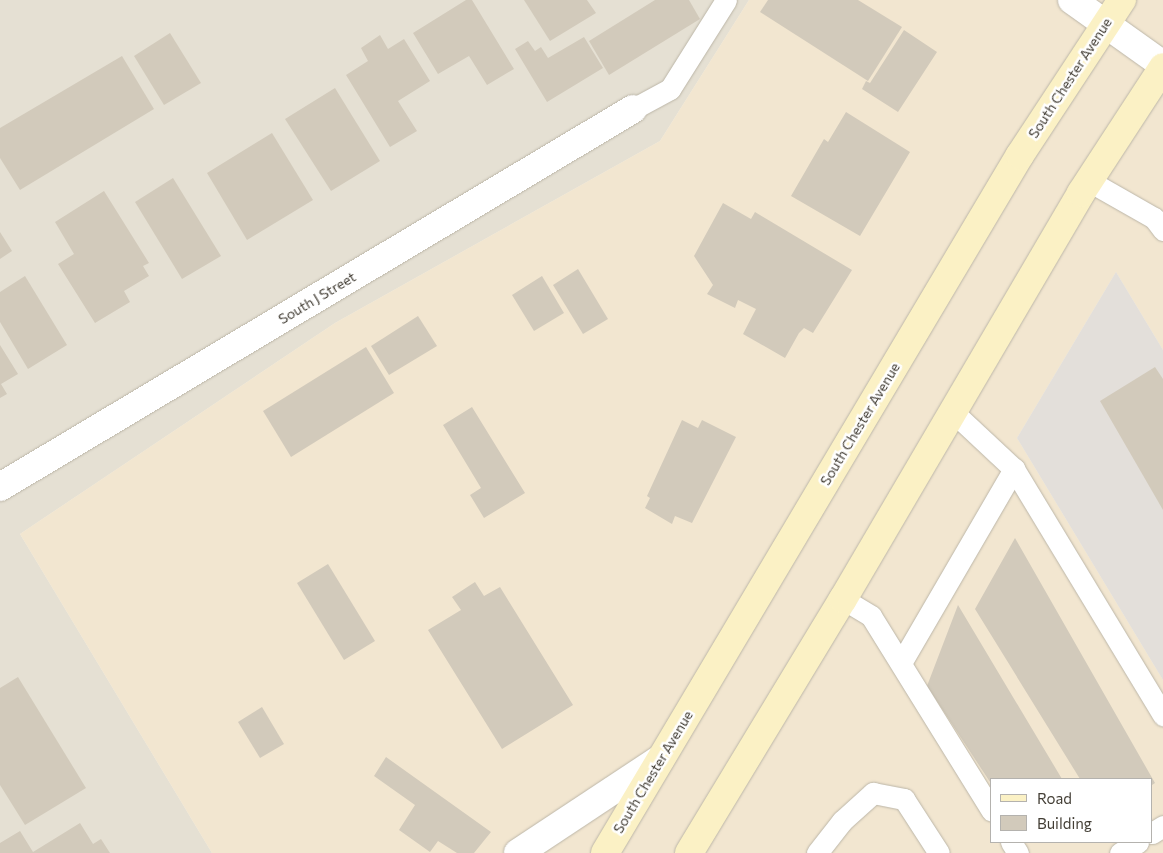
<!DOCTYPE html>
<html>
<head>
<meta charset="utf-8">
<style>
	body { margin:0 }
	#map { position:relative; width:1163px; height:853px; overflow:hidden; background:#f1eee5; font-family:Commissioner,sans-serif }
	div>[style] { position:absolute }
	.residential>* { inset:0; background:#e5e0d3 }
	.commercial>* { inset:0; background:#f2e6d0 }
	.industrial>* { inset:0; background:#e3dfda }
	.building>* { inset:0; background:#d2cabb }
	.roads { filter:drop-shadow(0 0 1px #bcb6a8) drop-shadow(0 0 1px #bcb6a8) }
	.lane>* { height:21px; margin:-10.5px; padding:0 10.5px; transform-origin:10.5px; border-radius:10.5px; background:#fff }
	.street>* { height:28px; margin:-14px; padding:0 14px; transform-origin:14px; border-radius:14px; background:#fff }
	.secondary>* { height:28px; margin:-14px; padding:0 14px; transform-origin:14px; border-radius:14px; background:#fbf1c5 }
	span { translate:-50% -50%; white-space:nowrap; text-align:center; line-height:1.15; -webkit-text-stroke:5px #fff; paint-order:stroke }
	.street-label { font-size:14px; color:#433e35 }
	.legend { position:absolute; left:990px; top:778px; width:162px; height:65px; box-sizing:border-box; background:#fff; border:1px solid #b4b2ae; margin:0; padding:6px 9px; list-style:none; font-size:15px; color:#433e35 }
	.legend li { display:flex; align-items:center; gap:10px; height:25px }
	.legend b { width:25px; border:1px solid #b4b2ae }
</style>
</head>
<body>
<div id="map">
	<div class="residential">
		<div style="clip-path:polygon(0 0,749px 0,660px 141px,335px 323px,20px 534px,212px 853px,0 853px)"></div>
	</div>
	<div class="commercial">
		<div style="clip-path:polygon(evenodd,749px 0,1163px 0,1163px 350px,1116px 272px,1017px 438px,1163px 680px,1163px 853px,212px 853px,20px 534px,335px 323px,660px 141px,749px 0,992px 779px,1152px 779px,1152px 842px,992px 842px,992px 779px)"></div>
	</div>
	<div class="industrial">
		<div style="clip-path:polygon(1116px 272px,1163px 350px,1163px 680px,1017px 438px)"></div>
	</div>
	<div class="building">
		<div style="clip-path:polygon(466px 0,472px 0,514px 69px,487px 85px,469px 56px,438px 74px,413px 33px)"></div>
		<div style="clip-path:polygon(524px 0,587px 0,596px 13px,550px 41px)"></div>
		<div style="clip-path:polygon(655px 0,689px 0,700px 19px,609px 75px,589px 41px)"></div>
		<div style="clip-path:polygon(768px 0,858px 0,902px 27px,868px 81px,760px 12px)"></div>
		<div style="clip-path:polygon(904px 30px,937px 52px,898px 112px,862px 89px,866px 81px,870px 83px)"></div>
		<div style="clip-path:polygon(170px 33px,201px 83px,164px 105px,134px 56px)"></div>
		<div style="clip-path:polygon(380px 35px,388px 49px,404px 39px,430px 81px,398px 101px,417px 131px,390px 147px,346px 75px,368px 61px,361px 48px)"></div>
		<div style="clip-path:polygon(584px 37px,603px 68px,547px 102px,515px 49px,528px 41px,535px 51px,541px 47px,548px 58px)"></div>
		<div style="clip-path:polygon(122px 56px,154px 109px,20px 190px,0 158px,0 128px)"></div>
		<div style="clip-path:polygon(335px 88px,380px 161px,331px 191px,285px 119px)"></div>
		<div style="clip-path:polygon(846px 112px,910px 152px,860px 236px,791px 196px,824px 139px,828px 142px)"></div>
		<div style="clip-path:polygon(272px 133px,313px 200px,247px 240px,207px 173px)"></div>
		<div style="clip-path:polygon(173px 178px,221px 256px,182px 279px,135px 202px)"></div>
		<div style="clip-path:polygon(104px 191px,149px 263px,143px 266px,149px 276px,124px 291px,130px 302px,95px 323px,58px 264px,74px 254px,55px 222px)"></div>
		<div style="clip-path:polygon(723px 203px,751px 219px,755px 212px,852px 270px,813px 333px,804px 328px,799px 333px,785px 358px,743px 334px,756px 309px,738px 300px,735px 308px,707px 294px,713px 285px,694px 256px)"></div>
		<div style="clip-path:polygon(0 232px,12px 251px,0 259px)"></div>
		<div style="clip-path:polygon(578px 269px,608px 319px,583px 334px,553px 285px)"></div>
		<div style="clip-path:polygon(25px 276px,67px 345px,28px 369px,0 322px,0 292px)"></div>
		<div style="clip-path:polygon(542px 276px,564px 313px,534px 331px,512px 295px)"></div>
		<div style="clip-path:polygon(418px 316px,437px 346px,389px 375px,371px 346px)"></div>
		<div style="clip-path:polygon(0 345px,18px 374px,1px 384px,7px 394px,0 398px)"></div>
		<div style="clip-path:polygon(366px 347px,394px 393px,291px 457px,263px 411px)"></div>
		<div style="clip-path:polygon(1155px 367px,1163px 379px,1163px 510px,1100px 401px)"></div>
		<div style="clip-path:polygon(472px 407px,525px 493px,484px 518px,470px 495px,481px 488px,443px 425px)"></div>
		<div style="clip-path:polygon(682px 420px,698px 428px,702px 420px,736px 437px,692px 523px,675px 516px,672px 524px,645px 508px,650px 498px,647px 496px)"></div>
		<div style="clip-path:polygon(1015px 538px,1155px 783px,1152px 785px,1152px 779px,1080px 779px,975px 609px)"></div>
		<div style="clip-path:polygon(328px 564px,375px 641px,344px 660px,297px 583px)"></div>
		<div style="clip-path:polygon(475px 582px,484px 596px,500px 587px,573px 705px,502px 749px,428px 630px,461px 610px,452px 597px)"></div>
		<div style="clip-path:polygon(958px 605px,1062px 779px,992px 779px,992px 785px,927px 686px)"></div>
		<div style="clip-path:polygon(18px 677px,86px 788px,25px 825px,0 785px,0 688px)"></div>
		<div style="clip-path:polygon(262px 707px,284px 744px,260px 758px,238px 722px)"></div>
		<div style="clip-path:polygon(386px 757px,491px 832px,474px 853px,457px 853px,438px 841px,430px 852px,399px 830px,415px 805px,374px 776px)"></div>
		<div style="clip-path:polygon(80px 823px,93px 844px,101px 839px,110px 853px,0 853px,0 843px,20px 831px,33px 852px)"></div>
	</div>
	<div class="roads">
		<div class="lane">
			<div style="left:633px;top:109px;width:42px;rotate:-28.4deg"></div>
			<div style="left:670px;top:89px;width:105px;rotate:-57.8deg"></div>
			<div style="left:1089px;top:181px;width:75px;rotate:29.6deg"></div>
			<div style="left:1154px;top:218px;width:15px;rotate:53deg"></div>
			<div style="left:952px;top:411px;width:85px;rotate:43.1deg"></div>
			<div style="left:1014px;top:469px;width:288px;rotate:58.8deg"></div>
			<div style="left:843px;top:599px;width:33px;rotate:31deg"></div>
			<div style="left:871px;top:616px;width:229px;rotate:58.2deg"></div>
			<div style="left:901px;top:663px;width:225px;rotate:-59.8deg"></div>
			<div style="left:1152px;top:833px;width:13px;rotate:-32deg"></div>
			<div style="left:1011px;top:842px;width:13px;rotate:58deg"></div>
			<div style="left:817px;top:853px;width:41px;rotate:-52deg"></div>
			<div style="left:842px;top:821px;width:42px;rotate:-42.1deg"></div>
			<div style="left:873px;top:793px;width:32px;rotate:11deg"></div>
			<div style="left:904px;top:799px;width:64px;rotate:57.1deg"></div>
			<div style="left:1120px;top:853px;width:21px;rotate:-31deg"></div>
		</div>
		<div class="street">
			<div style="left:1072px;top:0;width:112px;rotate:35.5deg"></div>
			<div style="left:0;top:487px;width:737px;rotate:-30.84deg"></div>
			<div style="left:518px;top:853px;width:170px;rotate:-33.5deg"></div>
		</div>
		<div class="secondary">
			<div style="left:605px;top:853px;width:812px;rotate:-59.27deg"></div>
			<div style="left:1020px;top:155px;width:186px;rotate:-56.7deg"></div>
			<div style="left:689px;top:853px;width:297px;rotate:-58.8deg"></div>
			<div style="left:843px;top:599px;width:471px;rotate:-59.6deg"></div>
			<div style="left:1081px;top:193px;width:150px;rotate:-56.9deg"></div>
		</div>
	</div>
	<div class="street-label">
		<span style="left:1070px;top:78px;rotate:-57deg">South Chester Avenue</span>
		<span style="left:317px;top:298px;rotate:-31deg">South J Street</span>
		<span style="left:860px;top:424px;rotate:-59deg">South Chester Avenue</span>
		<span style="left:653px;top:772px;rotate:-59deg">South Chester Avenue</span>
	</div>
	<ul class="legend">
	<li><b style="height:6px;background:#fbf1c5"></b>Road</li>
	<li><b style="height:14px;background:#d2cabb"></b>Building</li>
	</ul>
</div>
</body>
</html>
